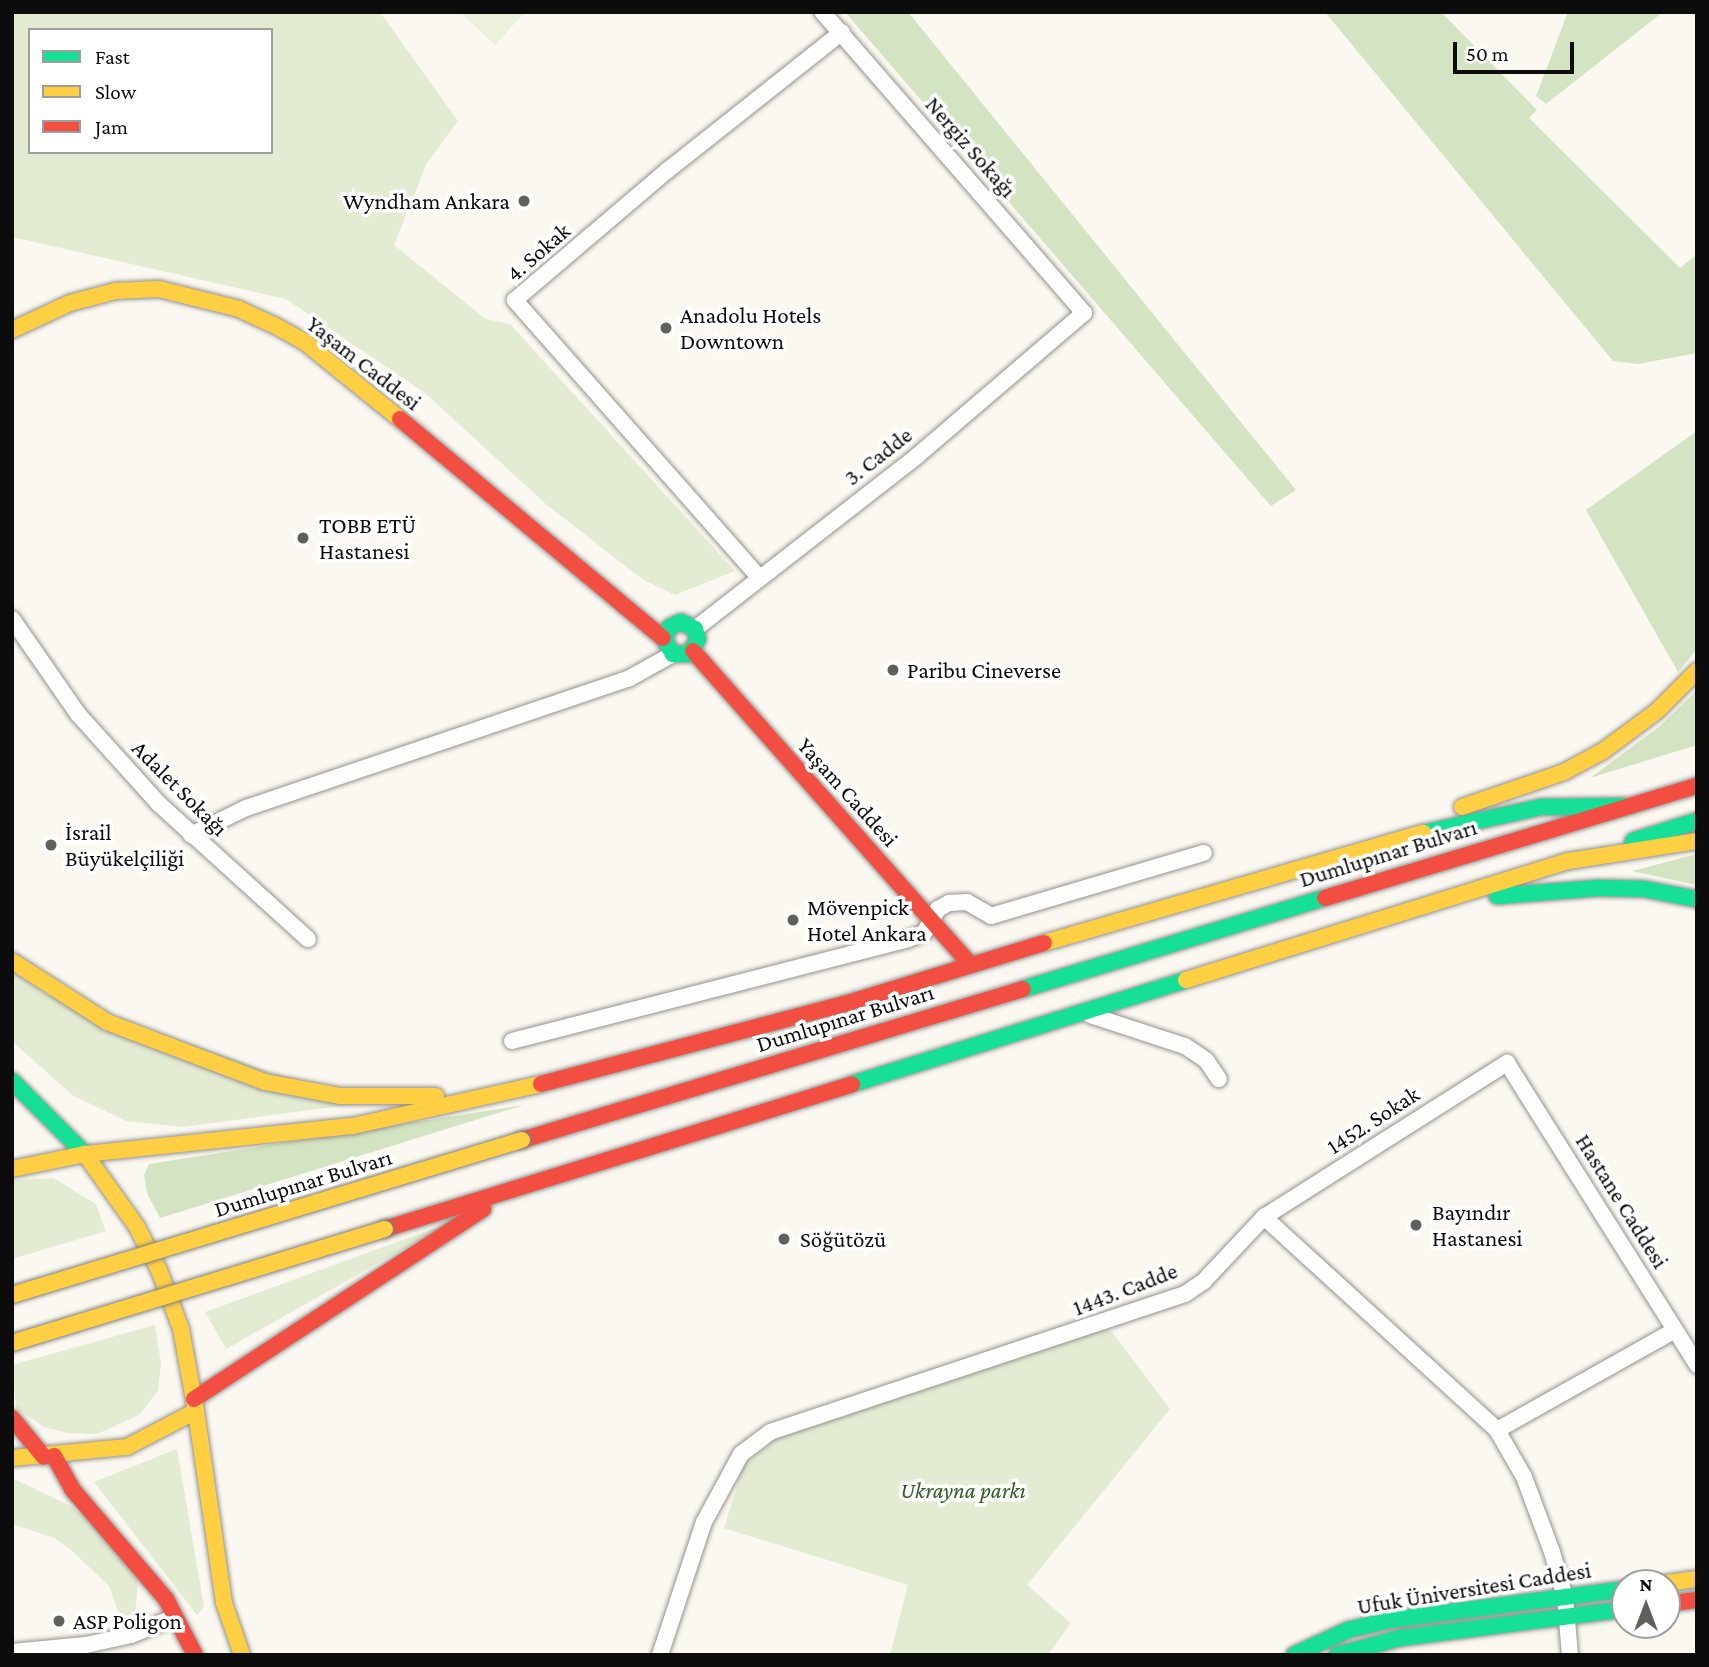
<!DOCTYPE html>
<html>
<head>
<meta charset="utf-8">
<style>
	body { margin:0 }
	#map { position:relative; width:1709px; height:1667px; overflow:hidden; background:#faf8f0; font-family:"Crimson Pro",serif }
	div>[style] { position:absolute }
	.green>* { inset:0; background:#e3ecd2 }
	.forest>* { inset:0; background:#d4e3c1 }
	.pitch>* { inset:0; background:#ecf1dc }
	.roads { filter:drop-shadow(0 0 2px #93928f) drop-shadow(0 0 2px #93928f) }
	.street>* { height:16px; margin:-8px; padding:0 8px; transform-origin:8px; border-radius:8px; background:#fefefd }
	.fast>* { height:16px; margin:-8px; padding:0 8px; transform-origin:8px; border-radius:8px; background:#16e098 }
	.slow>* { height:16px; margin:-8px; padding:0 8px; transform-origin:8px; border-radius:8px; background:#ffcf43 }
	.jam>* { height:16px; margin:-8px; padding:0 8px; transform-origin:8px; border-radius:8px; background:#f24e42 }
	.bridges { filter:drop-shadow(0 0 2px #80807c) drop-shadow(0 0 2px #80807c) }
	.slow-bridge>* { height:16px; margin:-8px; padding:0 8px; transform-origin:8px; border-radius:8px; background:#ffcf43 }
	.dots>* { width:19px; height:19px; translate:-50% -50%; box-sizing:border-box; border:4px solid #fff; border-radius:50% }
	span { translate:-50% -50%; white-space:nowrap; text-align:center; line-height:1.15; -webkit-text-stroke:7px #fff; paint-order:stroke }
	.street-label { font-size:23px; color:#0c0c0c }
	.poi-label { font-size:23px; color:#0c0c0c }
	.right { translate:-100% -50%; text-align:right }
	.left { translate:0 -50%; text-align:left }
	.park-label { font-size:23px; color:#305c24; font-style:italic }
	.frame { position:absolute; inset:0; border:14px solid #0c0c0c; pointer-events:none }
	.legend { position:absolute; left:28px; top:28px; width:245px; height:126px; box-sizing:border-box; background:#fff; border:2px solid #9e9e9e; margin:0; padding:9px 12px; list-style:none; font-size:21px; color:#0c0c0c }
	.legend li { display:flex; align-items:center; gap:14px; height:35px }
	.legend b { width:35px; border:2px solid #9e9e9e }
	.north { position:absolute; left:1611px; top:1569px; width:70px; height:70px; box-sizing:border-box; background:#fff; border:2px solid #9e9e9e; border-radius:50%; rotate:0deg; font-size:19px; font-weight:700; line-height:28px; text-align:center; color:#0c0c0c }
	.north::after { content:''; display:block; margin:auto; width:24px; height:32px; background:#5f5f5c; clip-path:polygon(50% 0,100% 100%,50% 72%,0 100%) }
	.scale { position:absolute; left:1453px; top:42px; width:121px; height:32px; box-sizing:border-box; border:4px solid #0c0c0c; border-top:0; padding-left:9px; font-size:21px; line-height:24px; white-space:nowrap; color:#0c0c0c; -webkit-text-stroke:5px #fff; paint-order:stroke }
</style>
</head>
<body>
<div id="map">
	<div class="green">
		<div style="clip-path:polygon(evenodd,12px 12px,380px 12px,458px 121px,427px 163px,394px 245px,486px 319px,510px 324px,735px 571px,675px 595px,642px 579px,547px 505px,425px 393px,286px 299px,12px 237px,12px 12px,30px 30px,271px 30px,271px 152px,30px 152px,30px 30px)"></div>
		<div style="clip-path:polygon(12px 970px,42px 993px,363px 1103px,183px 1127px,126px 1121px,72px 1095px,12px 1041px)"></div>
		<div style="clip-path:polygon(53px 1178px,96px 1204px,106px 1231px,12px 1259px,12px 1180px)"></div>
		<div style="clip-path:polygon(449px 1223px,226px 1349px,205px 1312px)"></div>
		<div style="clip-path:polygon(155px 1325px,161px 1364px,158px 1391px,139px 1415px,97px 1434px,68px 1433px,44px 1427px,16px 1408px,12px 1365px)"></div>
		<div style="clip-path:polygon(1101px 1329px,1112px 1332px,1170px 1409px,1027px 1585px,1071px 1623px,1048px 1655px,890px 1655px,908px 1585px,724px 1528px,743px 1466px,778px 1438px)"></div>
		<div style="clip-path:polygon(177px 1449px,204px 1607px,197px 1615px,94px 1482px)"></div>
		<div style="clip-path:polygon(12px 1478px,69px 1505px,96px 1528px,138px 1581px,135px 1614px,120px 1617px,109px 1586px,71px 1550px,54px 1538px,12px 1524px)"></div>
	</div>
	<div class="forest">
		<div style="clip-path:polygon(845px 12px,908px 12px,1296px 490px,1271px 506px)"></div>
		<div style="clip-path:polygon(1325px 12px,1441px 12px,1537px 110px,1529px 118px,1680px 268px,1697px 254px,1697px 353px,1638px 364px,1613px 361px)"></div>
		<div style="clip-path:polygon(1568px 12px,1663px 12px,1546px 104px,1536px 96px)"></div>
		<div style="clip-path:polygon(1697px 431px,1697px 649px,1678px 672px,1586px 510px)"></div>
		<div style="clip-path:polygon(1697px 690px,1697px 745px,1590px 778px,1660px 726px)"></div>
		<div style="clip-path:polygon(1697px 854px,1697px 885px,1632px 871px)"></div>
		<div style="clip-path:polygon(524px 1105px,160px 1218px,147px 1193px,144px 1175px,149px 1164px)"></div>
	</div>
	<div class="pitch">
		<div style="clip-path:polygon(460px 12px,525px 12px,495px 45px)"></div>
	</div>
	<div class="roads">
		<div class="street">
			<div style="left:758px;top:576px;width:368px;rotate:-131.4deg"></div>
			<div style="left:515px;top:300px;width:201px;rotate:-40.4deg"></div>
			<div style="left:668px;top:170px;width:222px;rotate:-38.4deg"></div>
			<div style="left:12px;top:619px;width:116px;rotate:55.2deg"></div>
			<div style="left:78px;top:714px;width:121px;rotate:48deg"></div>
			<div style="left:159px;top:804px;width:201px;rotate:42.2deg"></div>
			<div style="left:695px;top:629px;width:281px;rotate:-37.9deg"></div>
			<div style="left:917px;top:456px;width:220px;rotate:-40.6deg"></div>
			<div style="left:1084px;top:313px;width:399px;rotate:-131deg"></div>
			<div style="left:191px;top:835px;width:61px;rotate:-26.1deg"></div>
			<div style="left:246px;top:808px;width:403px;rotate:-18.7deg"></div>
			<div style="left:628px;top:679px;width:51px;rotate:-29.1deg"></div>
			<div style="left:1090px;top:1015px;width:100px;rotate:18.1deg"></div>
			<div style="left:1185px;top:1046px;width:25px;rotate:34deg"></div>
			<div style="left:1206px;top:1060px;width:23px;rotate:56deg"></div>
			<div style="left:512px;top:1041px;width:409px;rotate:-14.4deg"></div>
			<div style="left:908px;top:939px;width:17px;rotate:-21deg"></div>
			<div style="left:924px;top:933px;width:28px;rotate:-60deg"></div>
			<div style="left:938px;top:909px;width:13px;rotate:-29deg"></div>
			<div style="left:949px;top:903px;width:18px;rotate:-3deg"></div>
			<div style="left:967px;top:902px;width:28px;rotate:30deg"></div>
			<div style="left:991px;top:916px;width:222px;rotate:-16.5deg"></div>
			<div style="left:1264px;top:1217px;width:316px;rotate:42.4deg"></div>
			<div style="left:1497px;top:1430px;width:54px;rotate:60.1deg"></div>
			<div style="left:1524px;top:1477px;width:80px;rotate:69.5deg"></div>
			<div style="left:1552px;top:1552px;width:47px;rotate:73.9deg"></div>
			<div style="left:1565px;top:1597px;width:58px;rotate:85.1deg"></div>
			<div style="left:1497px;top:1430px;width:204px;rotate:-29.3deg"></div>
			<div style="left:12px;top:1652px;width:74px;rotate:-5.4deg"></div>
			<div style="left:86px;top:1645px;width:46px;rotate:-12.5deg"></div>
			<div style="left:131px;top:1635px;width:48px;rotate:-22.2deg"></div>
			<div style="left:660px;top:1655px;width:140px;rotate:-71.7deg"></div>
			<div style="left:704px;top:1522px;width:77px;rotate:-61.4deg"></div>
			<div style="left:741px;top:1454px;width:36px;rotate:-37deg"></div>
			<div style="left:770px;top:1432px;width:437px;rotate:-18.4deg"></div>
			<div style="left:1185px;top:1294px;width:23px;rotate:-34deg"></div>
			<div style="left:1204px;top:1281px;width:88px;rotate:-46.8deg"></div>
			<div style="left:1264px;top:1217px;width:288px;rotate:-32.4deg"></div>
			<div style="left:1507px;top:1063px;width:357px;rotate:57.8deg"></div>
		</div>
		<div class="fast">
			<div style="left:663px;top:638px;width:19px;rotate:58deg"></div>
			<div style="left:673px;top:654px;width:16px"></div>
			<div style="left:689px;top:654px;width:17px;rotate:-59deg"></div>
			<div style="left:698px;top:639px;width:10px;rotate:-107deg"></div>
			<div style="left:695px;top:629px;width:16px;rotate:-153deg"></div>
			<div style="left:681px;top:622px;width:12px;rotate:156deg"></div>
			<div style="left:670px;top:627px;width:13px;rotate:117deg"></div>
			<div style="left:1423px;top:833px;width:121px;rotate:-12.4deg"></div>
			<div style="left:1541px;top:807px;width:89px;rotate:-0.6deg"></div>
			<div style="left:1633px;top:841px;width:67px;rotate:-17.4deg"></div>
			<div style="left:1497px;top:896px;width:102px;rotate:-4.5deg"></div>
			<div style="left:1599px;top:888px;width:45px;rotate:1.3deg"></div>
			<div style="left:1644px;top:889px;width:54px;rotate:10.7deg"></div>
			<div style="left:1023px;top:989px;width:315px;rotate:-16.8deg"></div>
			<div style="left:12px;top:1081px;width:103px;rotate:45deg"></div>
			<div style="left:852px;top:1084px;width:350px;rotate:-17.3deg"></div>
			<div style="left:1294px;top:1655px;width:60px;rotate:-24.8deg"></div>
			<div style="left:1348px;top:1630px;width:43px;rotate:-13.4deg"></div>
			<div style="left:1390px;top:1620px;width:237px;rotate:-7.5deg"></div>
			<div style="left:1337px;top:1655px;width:65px;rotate:-15.1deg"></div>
			<div style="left:1400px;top:1638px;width:227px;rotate:-7.3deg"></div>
		</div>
		<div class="slow">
			<div style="left:12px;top:330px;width:64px;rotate:-25deg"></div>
			<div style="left:70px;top:303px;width:47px;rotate:-14.9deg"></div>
			<div style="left:115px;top:291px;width:44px;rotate:-2.6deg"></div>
			<div style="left:159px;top:289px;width:82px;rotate:14deg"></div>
			<div style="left:239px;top:309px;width:38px;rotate:25deg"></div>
			<div style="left:274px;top:325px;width:37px;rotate:29deg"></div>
			<div style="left:306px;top:343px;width:121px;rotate:39deg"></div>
			<div style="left:1462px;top:807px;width:108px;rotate:-18.9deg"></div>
			<div style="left:1564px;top:772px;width:44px;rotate:-28.3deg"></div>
			<div style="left:1603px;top:751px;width:67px;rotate:-36.5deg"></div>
			<div style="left:1657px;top:711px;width:57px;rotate:-45deg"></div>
			<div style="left:1044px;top:943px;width:395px;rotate:-16.2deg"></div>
			<div style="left:12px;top:961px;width:113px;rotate:32.7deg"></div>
			<div style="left:107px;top:1022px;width:169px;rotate:20.8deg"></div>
			<div style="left:265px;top:1082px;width:76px;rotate:10.6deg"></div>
			<div style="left:340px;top:1096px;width:96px"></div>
			<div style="left:1186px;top:980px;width:401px;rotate:-17.3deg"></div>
			<div style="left:1569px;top:861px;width:130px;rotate:-8.9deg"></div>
			<div style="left:12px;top:1169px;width:75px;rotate:-11.6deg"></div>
			<div style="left:85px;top:1154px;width:269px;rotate:-6deg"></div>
			<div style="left:353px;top:1126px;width:193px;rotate:-12.6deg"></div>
			<div style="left:196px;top:1411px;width:194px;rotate:81.7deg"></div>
			<div style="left:224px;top:1603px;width:55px;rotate:70.9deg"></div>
			<div style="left:12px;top:1458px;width:116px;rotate:-5.5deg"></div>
			<div style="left:127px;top:1447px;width:78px;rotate:-27.6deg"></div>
			<div style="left:196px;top:1411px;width:83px;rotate:-100.4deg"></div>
			<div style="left:181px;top:1329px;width:63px;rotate:-110.4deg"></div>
			<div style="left:159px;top:1270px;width:48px;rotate:-117.1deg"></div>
			<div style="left:137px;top:1227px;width:90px;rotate:-125.5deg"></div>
			<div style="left:1667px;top:1583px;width:30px;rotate:-8deg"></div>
		</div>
		<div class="jam">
			<div style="left:400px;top:419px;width:342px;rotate:39.8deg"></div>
			<div style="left:693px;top:651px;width:417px;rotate:48.5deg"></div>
			<div style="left:1325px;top:898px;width:388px;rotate:-16.8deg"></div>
			<div style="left:541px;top:1084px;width:313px;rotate:-14.8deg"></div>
			<div style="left:844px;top:1004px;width:209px;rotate:-17deg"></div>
			<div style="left:522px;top:1140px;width:523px;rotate:-16.77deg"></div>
			<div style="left:385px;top:1229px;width:489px;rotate:-17.2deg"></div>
			<div style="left:194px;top:1399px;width:346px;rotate:-33.3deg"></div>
			<div style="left:12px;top:1418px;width:50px;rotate:50.6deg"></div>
			<div style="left:54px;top:1456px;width:38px;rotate:61deg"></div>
			<div style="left:72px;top:1489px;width:145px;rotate:49.5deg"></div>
			<div style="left:166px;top:1599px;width:63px;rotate:62.6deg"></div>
			<div style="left:1667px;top:1604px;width:30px;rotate:-8deg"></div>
		</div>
	</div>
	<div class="bridges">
		<div class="slow-bridge">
			<div style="left:12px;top:1295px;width:533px;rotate:-16.91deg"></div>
			<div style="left:12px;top:1343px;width:390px;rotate:-17deg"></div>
		</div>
	</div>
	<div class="dots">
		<div style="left:524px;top:201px;background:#5f5f5c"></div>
		<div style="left:666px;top:328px;background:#5f5f5c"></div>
		<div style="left:303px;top:538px;background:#5f5f5c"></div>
		<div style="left:893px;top:670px;background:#5f5f5c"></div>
		<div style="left:51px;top:845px;background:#5f5f5c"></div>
		<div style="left:793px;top:920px;background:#5f5f5c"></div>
		<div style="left:1416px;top:1225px;background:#5f5f5c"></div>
		<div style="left:784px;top:1239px;background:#5f5f5c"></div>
		<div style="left:59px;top:1621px;background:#5f5f5c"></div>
	</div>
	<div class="street-label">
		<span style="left:971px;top:147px;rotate:49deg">Nergiz Sokağı</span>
		<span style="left:538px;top:252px;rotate:-41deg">4. Sokak</span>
		<span style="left:364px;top:363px;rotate:38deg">Yaşam Caddesi</span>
		<span style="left:878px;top:456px;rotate:-38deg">3. Cadde</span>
		<span style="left:180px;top:788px;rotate:45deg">Adalet Sokağı</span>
		<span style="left:848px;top:792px;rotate:48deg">Yaşam Caddesi</span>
		<span style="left:1388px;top:853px;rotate:-17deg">Dumlupınar Bulvarı</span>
		<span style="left:845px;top:1018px;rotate:-17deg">Dumlupınar Bulvarı</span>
		<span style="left:1373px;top:1120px;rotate:-33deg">1452. Sokak</span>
		<span style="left:303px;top:1183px;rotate:-17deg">Dumlupınar Bulvarı</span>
		<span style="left:1622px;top:1201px;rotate:58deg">Hastane Caddesi</span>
		<span style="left:1125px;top:1289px;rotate:-21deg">1443. Cadde</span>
		<span style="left:1474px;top:1588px;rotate:-9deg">Ufuk Üniversitesi Caddesi</span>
	</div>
	<div class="poi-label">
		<span class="right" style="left:510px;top:201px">Wyndham Ankara</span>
		<span class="left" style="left:680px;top:328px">Anadolu Hotels<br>Downtown</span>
		<span class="left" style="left:319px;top:538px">TOBB ETÜ<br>Hastanesi</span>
		<span class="left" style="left:907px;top:670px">Paribu Cineverse</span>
		<span class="left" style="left:65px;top:845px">İsrail<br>Büyükelçiliği</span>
		<span class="left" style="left:807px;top:920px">Mövenpick<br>Hotel Ankara</span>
		<span class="left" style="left:1432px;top:1225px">Bayındır<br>Hastanesi</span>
		<span class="left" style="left:800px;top:1239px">Söğütözü</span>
		<span class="left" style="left:73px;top:1621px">ASP Poligon</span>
	</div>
	<div class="park-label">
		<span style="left:963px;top:1490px">Ukrayna parkı</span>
	</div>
	<div class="frame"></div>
	<ul class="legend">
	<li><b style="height:9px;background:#16e098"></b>Fast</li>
	<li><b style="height:9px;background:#ffcf43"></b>Slow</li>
	<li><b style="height:9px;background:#f24e42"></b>Jam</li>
	</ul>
	<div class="north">N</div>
	<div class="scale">50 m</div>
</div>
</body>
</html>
